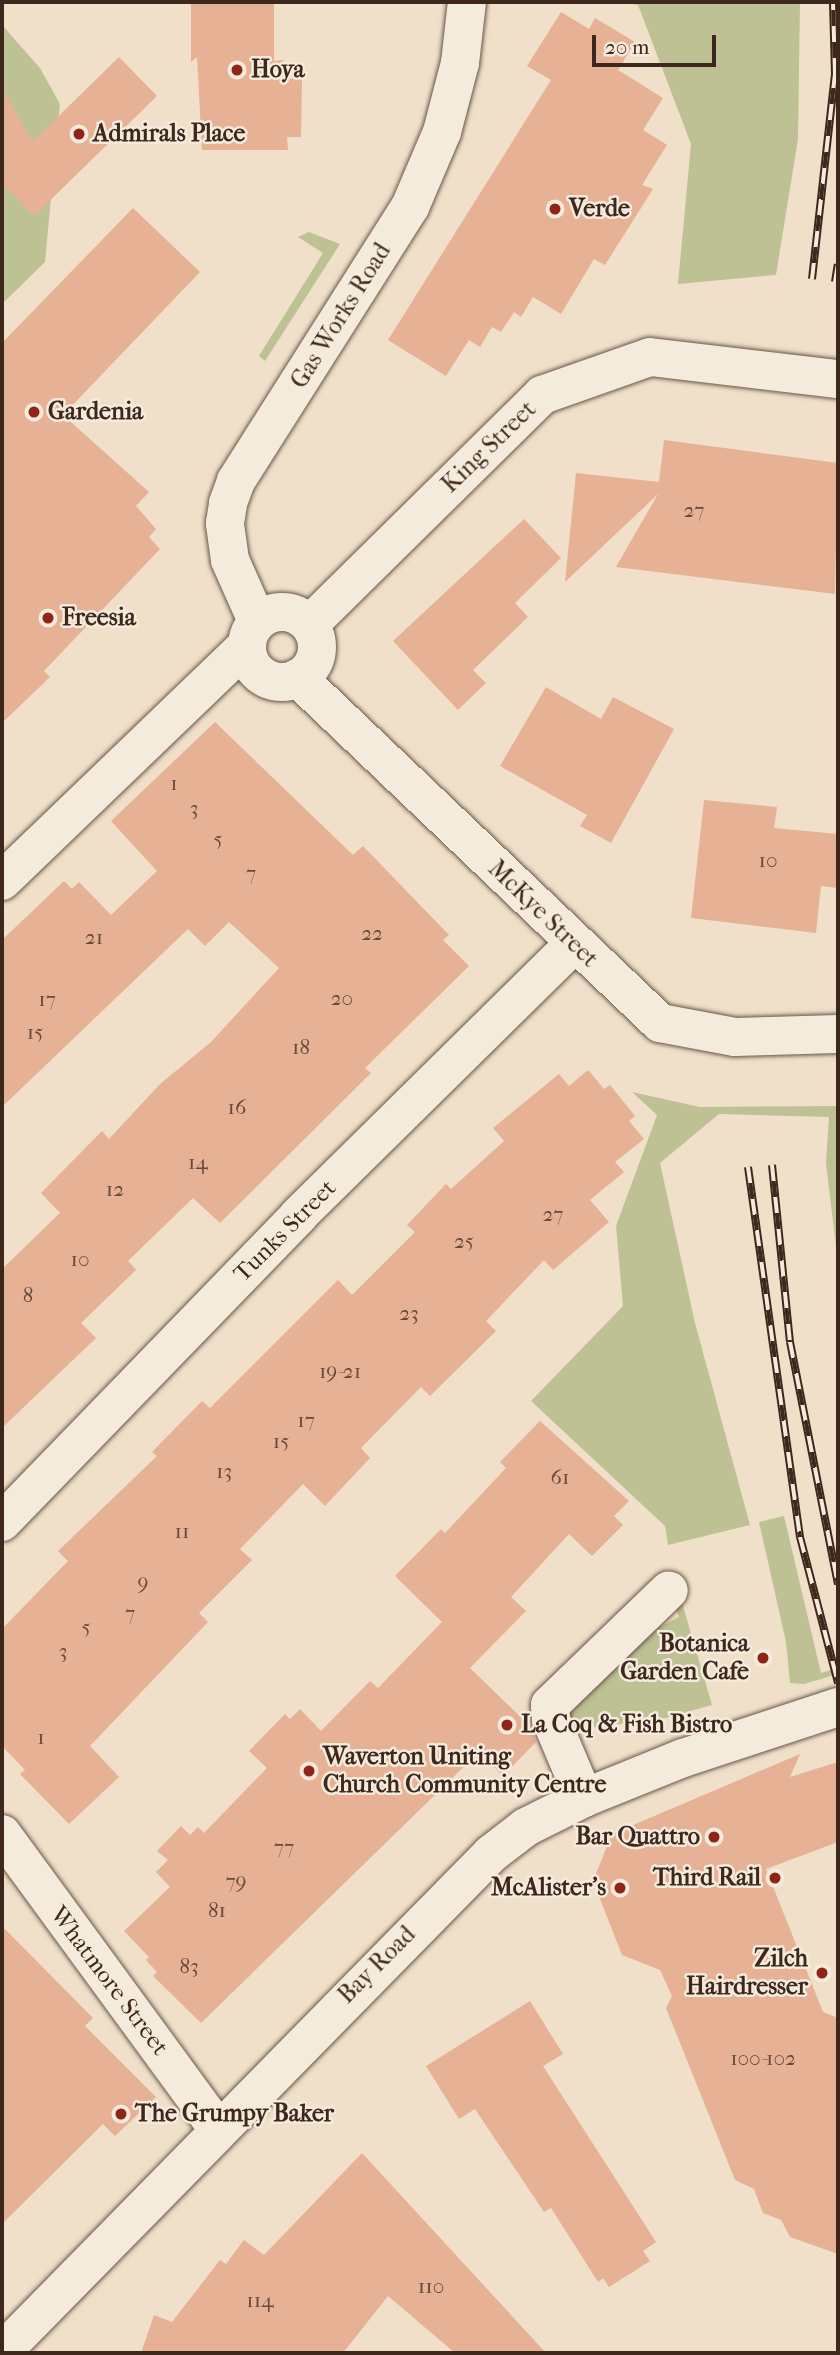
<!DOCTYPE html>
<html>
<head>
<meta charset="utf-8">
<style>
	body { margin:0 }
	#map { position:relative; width:840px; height:2355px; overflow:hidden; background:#f0e0c9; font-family:"IM FELL French Canon",serif }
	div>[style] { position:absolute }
	.green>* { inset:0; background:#bec194 }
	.building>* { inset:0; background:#e6b195 }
	.roads { filter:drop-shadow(0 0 2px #6a5649) drop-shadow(0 0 2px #6a5649) }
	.minor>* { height:38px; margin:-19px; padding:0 19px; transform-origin:19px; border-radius:19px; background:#f5ebdc }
	.minor>.ring { margin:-19px; padding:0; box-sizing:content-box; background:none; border:38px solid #f5ebdc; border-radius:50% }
	.rail>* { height:8px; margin-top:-4px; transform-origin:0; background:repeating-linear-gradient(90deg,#f5ebdc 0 16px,#3e281e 0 32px); box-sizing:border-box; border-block:2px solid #3e281e }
	.dots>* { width:19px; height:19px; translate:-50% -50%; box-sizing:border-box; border:4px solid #f5ebdc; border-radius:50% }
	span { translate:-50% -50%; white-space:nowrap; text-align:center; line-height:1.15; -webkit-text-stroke:5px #f5ebdc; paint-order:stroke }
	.number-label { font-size:21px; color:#684a3c }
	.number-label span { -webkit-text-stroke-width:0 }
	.poi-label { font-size:24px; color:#3e281e; font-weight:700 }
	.left { translate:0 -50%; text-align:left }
	.right { translate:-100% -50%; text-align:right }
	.street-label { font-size:24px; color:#3e281e }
	.frame { position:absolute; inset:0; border:4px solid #3e281e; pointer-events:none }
	.scale { position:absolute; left:592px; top:35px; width:124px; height:32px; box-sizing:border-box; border:4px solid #3e281e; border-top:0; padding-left:9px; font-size:21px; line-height:24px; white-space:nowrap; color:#3e281e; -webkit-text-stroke:5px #f5ebdc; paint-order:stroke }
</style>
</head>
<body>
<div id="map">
	<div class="green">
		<div style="clip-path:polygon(618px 2px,800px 2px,798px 139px,776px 275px,678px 284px,691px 144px,638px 5px)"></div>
		<div style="clip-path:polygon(2px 25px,40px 68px,60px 104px,45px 262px,2px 304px)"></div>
		<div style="clip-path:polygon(309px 232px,340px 244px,265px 361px,259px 356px,323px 253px,298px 237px)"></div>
		<div style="clip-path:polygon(632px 1092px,700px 1107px,838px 1106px,838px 1263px,826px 1163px,829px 1117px,719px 1114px,660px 1163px,695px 1323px,750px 1525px,668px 1545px,665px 1526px,531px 1401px,623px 1306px,616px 1226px,657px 1115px)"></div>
		<div style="clip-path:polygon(784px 1516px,821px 1673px,838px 1668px,838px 1674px,804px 1684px,790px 1683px,786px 1642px,759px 1522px)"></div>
		<div style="clip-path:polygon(678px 1589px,712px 1705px,648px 1723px,618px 1724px,602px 1730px,567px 1717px,564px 1697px,640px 1637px,679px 1617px,672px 1596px)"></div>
	</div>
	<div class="building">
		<div style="clip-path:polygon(191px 2px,274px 2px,274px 61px,283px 60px,283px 78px,302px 79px,301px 137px,287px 137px,288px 150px,202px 150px,197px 57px,191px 62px)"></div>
		<div style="clip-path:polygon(561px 12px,589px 29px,595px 18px,635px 42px,618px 70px,663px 98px,643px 130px,667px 145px,642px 185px,653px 189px,605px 265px,594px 259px,561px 314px,533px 297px,521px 317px,514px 312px,501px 332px,492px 327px,480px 347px,469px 340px,446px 376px,388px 340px,551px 80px,527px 66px)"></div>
		<div style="clip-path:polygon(119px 57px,157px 96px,34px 216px,2px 183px,2px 87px,32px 142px)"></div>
		<div style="clip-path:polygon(133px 208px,200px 272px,63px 415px,149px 492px,136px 506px,156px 529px,149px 537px,160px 549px,44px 671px,50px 677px,2px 723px,2px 343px)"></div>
		<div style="clip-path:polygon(664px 440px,838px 463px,835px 594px,616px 567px,658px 494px,565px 582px,576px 473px,659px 482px)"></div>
		<div style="clip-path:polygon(524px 519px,561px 558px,515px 603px,528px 617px,473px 670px,486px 683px,458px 710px,393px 641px)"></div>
		<div style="clip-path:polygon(546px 687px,601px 719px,613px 697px,674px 729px,611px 843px,580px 826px,587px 815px,500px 766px)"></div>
		<div style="clip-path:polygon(215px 722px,353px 855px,363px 846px,449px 935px,443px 940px,469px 966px,365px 1068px,371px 1073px,220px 1223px,193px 1198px,128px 1261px,136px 1270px,81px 1323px,96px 1338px,2px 1428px,2px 1269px,60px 1213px,41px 1193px,102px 1131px,109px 1139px,160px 1084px,211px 1042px,279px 968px,229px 922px,205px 946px,188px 929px,2px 1107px,2px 940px,64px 881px,72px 889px,79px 882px,111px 915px,157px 871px,111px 821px)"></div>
		<div style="clip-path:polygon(704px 800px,777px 807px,774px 828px,838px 834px,838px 888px,821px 886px,816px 933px,691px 918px)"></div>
		<div style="clip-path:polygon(588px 1070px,604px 1089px,610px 1085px,635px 1116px,629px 1121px,644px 1139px,615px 1162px,624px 1172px,590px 1200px,609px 1222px,553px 1270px,544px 1260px,486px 1321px,496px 1331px,430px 1396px,421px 1387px,361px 1448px,370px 1458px,325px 1506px,303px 1484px,240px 1549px,252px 1560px,199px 1613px,208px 1622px,90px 1746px,119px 1777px,69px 1824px,20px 1774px,25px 1770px,2px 1746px,2px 1629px,68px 1561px,58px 1551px,157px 1456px,152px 1452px,202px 1401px,210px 1408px,338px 1280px,352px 1295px,415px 1232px,407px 1225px,446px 1184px,451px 1189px,504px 1141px,493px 1128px,559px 1074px,569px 1086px)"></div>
		<div style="clip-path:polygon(540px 1421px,629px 1501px,614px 1516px,623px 1525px,592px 1556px,569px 1534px,511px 1597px,526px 1611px,470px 1668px,530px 1726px,536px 1742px,503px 1776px,479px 1752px,201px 2023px,153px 1976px,157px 1972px,146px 1960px,149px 1957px,124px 1931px,170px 1887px,156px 1872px,168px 1860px,157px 1851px,181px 1826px,190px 1835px,198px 1827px,204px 1833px,267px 1768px,249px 1751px,285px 1714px,290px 1719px,300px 1709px,321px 1731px,370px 1681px,378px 1688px,442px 1622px,395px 1576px,441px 1529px,445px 1533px,506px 1468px,500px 1462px)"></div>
		<div style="clip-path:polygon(800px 1754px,790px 1777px,838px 1762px,838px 1842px,766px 1869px,823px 2012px,838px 2018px,838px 2254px,790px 2237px,781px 2220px,763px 2213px,754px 2189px,735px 2180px,666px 2008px,672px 1996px,660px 1970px,622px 1955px,593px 1881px,612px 1834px)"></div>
		<div style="clip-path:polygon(2px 1926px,93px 2018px,85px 2026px,156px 2097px,115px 2136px,103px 2124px,2px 2224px)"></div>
		<div style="clip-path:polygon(530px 2001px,563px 2054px,543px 2066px,656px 2242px,643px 2251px,650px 2261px,609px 2287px,603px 2278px,598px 2282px,551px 2208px,544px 2212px,475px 2109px,459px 2119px,426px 2066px)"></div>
		<div style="clip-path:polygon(362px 2153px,546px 2353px,455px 2353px,388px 2296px,343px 2353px,141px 2353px,154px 2315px,172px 2322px,220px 2260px,226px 2264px,244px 2240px,264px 2255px)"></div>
	</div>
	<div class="roads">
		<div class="minor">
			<div class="ring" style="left:247px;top:612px;width:32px;height:32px"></div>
			<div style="left:257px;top:621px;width:67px;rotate:-113.9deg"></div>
			<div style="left:230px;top:560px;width:37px;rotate:-98deg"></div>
			<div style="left:225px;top:523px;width:20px;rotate:-81deg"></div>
			<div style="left:228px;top:503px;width:23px;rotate:-70deg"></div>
			<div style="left:236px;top:481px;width:325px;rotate:-57.6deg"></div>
			<div style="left:410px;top:207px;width:82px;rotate:-66.9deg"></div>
			<div style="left:442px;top:132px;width:71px;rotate:-75.4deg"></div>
			<div style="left:460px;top:63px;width:61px;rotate:-83.5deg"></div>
			<div style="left:310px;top:624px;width:326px;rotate:-44.6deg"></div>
			<div style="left:542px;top:395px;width:114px;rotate:-19.4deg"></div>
			<div style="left:650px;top:357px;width:189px;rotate:6.7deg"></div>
			<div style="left:298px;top:678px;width:500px;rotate:43.62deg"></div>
			<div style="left:660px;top:1023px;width:76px;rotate:10.6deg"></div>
			<div style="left:735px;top:1037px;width:103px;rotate:-1.7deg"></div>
			<div style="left:2px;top:881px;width:340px;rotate:-43.9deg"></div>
			<div style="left:2px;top:1522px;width:427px;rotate:-45.9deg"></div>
			<div style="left:299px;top:1215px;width:386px;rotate:-44.6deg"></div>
			<div style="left:584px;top:1798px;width:85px;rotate:-112.9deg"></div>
			<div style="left:551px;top:1720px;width:15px;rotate:-94deg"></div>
			<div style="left:550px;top:1705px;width:165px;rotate:-44deg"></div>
			<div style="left:2px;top:1834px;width:364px;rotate:53.8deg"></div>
			<div style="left:2px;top:2352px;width:698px;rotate:-45.52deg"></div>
			<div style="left:491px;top:1854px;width:44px;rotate:-37.6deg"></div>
			<div style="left:526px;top:1827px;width:65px;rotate:-26.6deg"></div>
			<div style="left:584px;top:1798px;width:107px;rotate:-22deg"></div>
			<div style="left:683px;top:1758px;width:163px;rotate:-18.2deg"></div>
		</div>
	</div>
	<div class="rail">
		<div style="left:812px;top:279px;width:206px;rotate:-83.6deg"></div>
		<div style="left:835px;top:74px;width:72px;rotate:-91.6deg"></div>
		<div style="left:835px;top:282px;width:18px;rotate:-81deg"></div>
		<div style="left:772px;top:1165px;width:178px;rotate:84.2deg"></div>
		<div style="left:790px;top:1342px;width:247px;rotate:78.8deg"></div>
		<div style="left:748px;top:1167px;width:374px;rotate:82deg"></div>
		<div style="left:800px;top:1537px;width:151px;rotate:75.4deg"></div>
	</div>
	<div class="dots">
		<div style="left:237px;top:70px;background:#8f2418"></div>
		<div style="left:79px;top:134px;background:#8f2418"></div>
		<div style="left:555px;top:209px;background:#8f2418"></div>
		<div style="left:34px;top:412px;background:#8f2418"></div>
		<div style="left:48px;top:618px;background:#8f2418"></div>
		<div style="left:763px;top:1658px;background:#8f2418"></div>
		<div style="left:507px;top:1725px;background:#8f2418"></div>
		<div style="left:309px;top:1771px;background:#8f2418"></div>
		<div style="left:714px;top:1837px;background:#8f2418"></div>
		<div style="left:775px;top:1878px;background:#8f2418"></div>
		<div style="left:620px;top:1888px;background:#8f2418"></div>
		<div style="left:822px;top:1973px;background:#8f2418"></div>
		<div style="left:121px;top:2114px;background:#8f2418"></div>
	</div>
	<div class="number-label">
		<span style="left:694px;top:510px">27</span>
		<span style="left:174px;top:783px">1</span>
		<span style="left:194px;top:808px">3</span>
		<span style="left:218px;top:839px">5</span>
		<span style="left:768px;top:860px">10</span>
		<span style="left:251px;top:873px">7</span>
		<span style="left:372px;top:933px">22</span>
		<span style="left:94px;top:937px">21</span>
		<span style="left:342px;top:998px">20</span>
		<span style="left:47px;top:999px">17</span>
		<span style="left:35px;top:1032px">15</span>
		<span style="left:301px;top:1047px">18</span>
		<span style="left:237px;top:1107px">16</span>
		<span style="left:198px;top:1162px">14</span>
		<span style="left:115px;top:1189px">12</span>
		<span style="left:553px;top:1214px">27</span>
		<span style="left:464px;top:1241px">25</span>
		<span style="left:80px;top:1259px">10</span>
		<span style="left:28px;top:1295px">8</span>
		<span style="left:409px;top:1313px">23</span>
		<span style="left:340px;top:1371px">19-21</span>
		<span style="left:306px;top:1420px">17</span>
		<span style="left:281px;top:1441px">15</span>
		<span style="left:224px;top:1471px">13</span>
		<span style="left:560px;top:1477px">61</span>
		<span style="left:182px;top:1531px">11</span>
		<span style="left:143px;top:1582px">9</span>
		<span style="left:130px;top:1613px">7</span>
		<span style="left:86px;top:1627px">5</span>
		<span style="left:63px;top:1651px">3</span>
		<span style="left:41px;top:1737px">1</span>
		<span style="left:284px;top:1847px">77</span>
		<span style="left:236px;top:1881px">79</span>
		<span style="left:217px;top:1910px">81</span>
		<span style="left:189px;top:1966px">83</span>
		<span style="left:763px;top:2058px">100-102</span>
		<span style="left:431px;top:2286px">110</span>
		<span style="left:260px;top:2300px">114</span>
	</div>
	<div class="poi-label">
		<span class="left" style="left:251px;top:70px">Hoya</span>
		<span class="left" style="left:93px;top:134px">Admirals Place</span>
		<span class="left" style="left:569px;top:209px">Verde</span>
		<span class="left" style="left:48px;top:412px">Gardenia</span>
		<span class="left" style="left:62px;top:618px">Freesia</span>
		<span class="right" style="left:749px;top:1658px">Botanica<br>Garden Cafe</span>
		<span class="left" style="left:521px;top:1725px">La Coq &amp; Fish Bistro</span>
		<span class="left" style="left:323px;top:1771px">Waverton Uniting<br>Church Community Centre</span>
		<span class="right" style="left:700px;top:1837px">Bar Quattro</span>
		<span class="right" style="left:761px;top:1878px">Third Rail</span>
		<span class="right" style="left:606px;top:1888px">McAlister's</span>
		<span class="right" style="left:808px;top:1973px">Zilch<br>Hairdresser</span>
		<span class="left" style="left:135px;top:2114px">The Grumpy Baker</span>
	</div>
	<div class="street-label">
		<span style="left:341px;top:316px;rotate:-58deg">Gas Works Road</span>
		<span style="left:489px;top:447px;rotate:-44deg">King Street</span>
		<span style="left:543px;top:914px;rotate:44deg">McKye Street</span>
		<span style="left:285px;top:1231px;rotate:-45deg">Tunks Street</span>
		<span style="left:377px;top:1965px;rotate:-45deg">Bay Road</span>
		<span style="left:109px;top:1981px;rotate:53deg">Whatmore Street</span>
	</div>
	<div class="frame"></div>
	<div class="scale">20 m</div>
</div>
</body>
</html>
